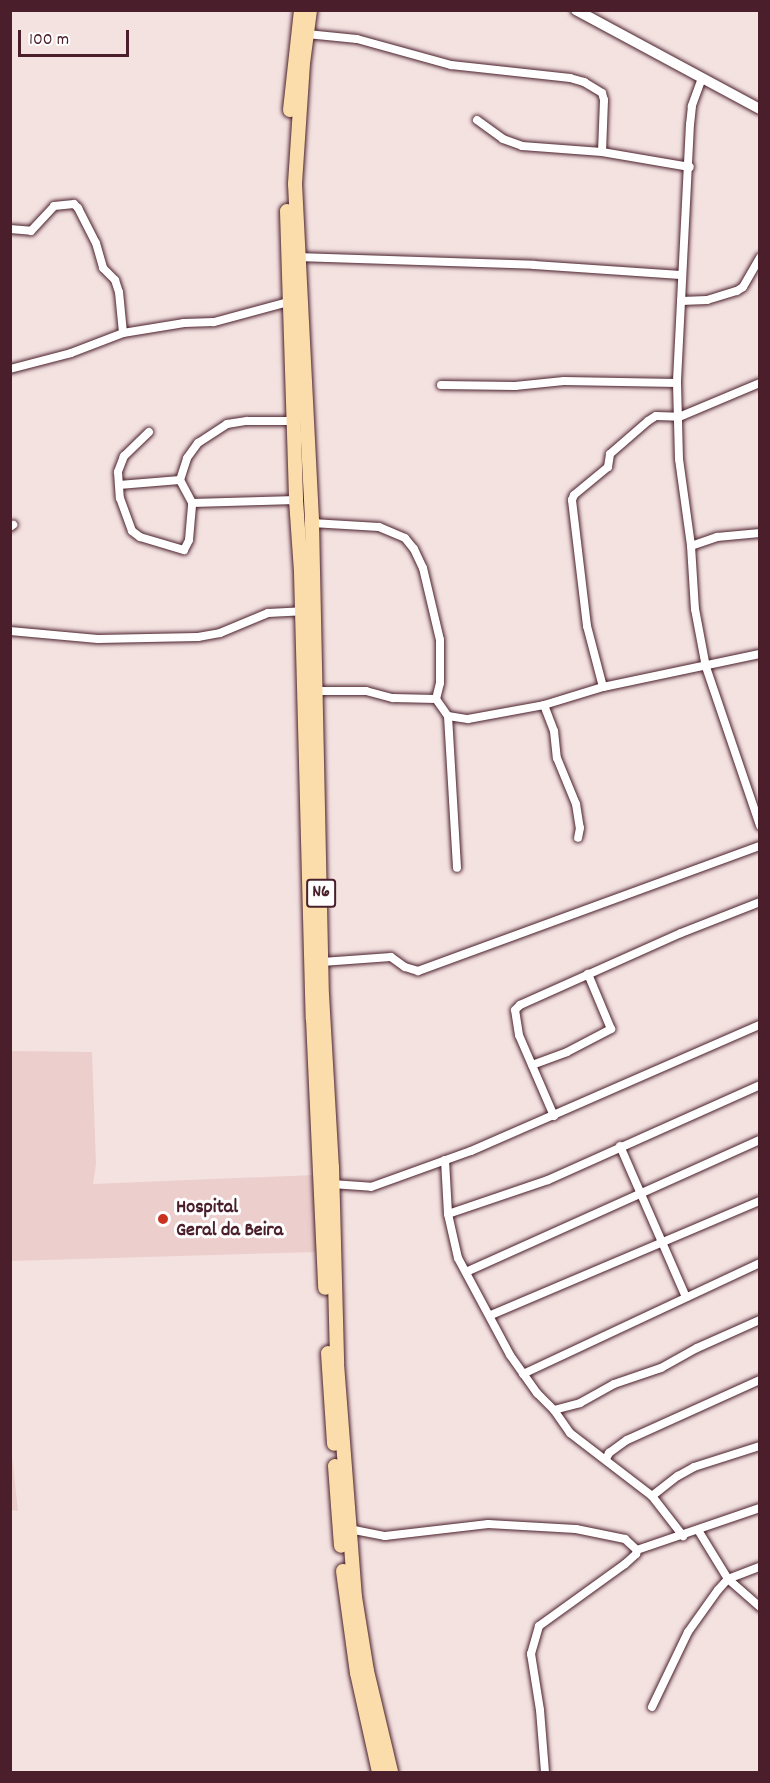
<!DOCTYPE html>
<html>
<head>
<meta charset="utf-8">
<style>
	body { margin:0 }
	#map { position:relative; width:770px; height:1783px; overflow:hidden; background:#f4e2e1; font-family:Dekko,sans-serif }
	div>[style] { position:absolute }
	.built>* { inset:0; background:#eccecc }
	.roads { filter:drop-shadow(0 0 2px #4a1f2b) drop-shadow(0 0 2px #4a1f2b) }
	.street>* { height:8px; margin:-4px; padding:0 4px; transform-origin:4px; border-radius:4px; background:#fff }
	.secondary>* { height:10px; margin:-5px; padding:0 5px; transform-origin:5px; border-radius:5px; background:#fff }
	.highway>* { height:14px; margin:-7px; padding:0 7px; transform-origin:7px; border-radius:7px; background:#fbddab }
	.dots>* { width:16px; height:16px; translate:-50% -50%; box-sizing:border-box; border:3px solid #fff; border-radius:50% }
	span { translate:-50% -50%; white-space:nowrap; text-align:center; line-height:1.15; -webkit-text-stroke:6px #fff; paint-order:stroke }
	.shield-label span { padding:2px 4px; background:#fff; border:2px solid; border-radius:4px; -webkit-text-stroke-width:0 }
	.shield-label { font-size:18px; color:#4a1f2b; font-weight:700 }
	.poi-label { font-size:20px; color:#4a1f2b; font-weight:700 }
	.left { translate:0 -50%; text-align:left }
	.frame { position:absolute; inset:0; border:12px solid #4a1f2b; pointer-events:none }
	.scale { position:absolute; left:18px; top:30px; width:111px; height:27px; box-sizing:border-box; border:3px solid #4a1f2b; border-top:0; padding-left:8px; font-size:18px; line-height:21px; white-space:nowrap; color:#4a1f2b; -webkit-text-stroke:4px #fff; paint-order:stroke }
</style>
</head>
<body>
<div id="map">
	<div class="built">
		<div style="clip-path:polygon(10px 1051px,92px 1052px,96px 1164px,93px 1184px,314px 1175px,316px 1252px,11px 1261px)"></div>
		<div style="clip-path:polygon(10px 1447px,11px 1447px,18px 1511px,11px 1510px)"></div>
	</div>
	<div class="roads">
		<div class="street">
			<div style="left:307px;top:34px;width:50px;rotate:5.7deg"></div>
			<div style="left:357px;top:39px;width:98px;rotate:15.5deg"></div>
			<div style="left:451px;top:65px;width:120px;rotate:6.2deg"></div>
			<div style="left:570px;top:78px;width:15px;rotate:16deg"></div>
			<div style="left:584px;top:82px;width:21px;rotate:31deg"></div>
			<div style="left:602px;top:93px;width:7px;rotate:74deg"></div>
			<div style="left:604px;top:100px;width:52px;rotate:92.2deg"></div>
			<div style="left:702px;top:78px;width:30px;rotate:110deg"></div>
			<div style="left:692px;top:106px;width:18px;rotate:96deg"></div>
			<div style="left:690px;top:124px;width:259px;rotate:92.9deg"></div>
			<div style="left:677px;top:383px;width:76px;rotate:88.5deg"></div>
			<div style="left:679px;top:459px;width:88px;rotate:82.1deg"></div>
			<div style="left:691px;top:546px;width:63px;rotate:86.4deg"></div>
			<div style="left:695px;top:609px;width:59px;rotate:79.3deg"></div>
			<div style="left:706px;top:667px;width:168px;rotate:71.2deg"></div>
			<div style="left:477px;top:120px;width:32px;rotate:36deg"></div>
			<div style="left:503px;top:139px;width:20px;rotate:20deg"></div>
			<div style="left:522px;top:146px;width:80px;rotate:4.3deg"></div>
			<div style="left:602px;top:152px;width:89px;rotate:9.7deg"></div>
			<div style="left:10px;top:229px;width:21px;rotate:5deg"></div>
			<div style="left:31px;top:231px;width:34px;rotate:-47deg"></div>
			<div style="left:54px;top:206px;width:20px;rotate:-6deg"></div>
			<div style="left:74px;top:204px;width:6px;rotate:45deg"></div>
			<div style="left:78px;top:208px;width:39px;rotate:63deg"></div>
			<div style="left:96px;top:243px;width:26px;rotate:74deg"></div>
			<div style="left:103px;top:268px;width:17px;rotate:45deg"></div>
			<div style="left:115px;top:280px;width:13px;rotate:72deg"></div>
			<div style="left:119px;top:292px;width:41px;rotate:84.4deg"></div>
			<div style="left:297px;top:257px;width:237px;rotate:1.9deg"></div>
			<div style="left:534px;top:265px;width:147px;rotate:3.9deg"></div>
			<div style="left:681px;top:301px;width:26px;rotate:-2deg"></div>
			<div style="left:707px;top:300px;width:31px;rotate:-17deg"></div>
			<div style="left:737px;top:291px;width:7px;rotate:-34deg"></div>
			<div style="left:743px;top:287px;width:34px;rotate:-60deg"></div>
			<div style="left:10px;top:369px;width:63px;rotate:-14.7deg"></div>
			<div style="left:71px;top:353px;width:56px;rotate:-21deg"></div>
			<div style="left:123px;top:333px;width:62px;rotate:-9.3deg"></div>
			<div style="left:184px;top:323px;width:30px;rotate:-2deg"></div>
			<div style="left:214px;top:322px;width:81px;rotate:-15.1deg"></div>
			<div style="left:441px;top:385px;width:74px;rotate:0.8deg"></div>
			<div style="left:515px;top:386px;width:49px;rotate:-5.8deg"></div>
			<div style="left:564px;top:381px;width:113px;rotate:1deg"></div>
			<div style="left:149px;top:432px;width:35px;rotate:136deg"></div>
			<div style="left:124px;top:456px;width:17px;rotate:111deg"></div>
			<div style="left:118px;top:472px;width:26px;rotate:86deg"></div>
			<div style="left:120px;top:498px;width:35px;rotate:70deg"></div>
			<div style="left:132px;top:531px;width:10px;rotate:37deg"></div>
			<div style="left:140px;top:537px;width:46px;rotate:16.5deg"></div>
			<div style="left:184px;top:550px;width:11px;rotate:-63deg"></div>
			<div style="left:189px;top:540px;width:37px;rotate:-85deg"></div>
			<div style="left:180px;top:480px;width:23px;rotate:-72deg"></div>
			<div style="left:187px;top:458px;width:19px;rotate:-54deg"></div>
			<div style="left:198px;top:443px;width:35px;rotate:-33deg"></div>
			<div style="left:227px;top:424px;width:20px;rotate:-9deg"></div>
			<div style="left:247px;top:421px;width:46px"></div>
			<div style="left:119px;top:485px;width:61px;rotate:-4.7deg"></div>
			<div style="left:180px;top:480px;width:26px;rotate:62deg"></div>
			<div style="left:192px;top:503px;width:104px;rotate:-1.7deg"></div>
			<div style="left:312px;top:523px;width:67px;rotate:3.4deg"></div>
			<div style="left:379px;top:527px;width:28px;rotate:23deg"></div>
			<div style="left:405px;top:538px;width:14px;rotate:51deg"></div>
			<div style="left:414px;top:549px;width:21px;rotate:65deg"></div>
			<div style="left:423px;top:568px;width:74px;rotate:76.7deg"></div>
			<div style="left:440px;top:640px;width:43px;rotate:90deg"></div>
			<div style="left:440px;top:683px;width:16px;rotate:104deg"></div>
			<div style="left:10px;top:527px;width:4px;rotate:-34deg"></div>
			<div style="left:691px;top:546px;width:28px;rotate:-19deg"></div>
			<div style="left:717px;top:537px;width:43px;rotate:-5.3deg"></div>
			<div style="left:10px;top:631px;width:88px;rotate:5.2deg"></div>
			<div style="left:98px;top:639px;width:100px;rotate:-1.1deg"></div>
			<div style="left:198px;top:637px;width:22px;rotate:-10deg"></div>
			<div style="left:220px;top:633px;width:52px;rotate:-22.6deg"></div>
			<div style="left:268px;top:613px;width:34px;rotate:-3deg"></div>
			<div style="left:603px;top:687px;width:63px;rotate:-104.7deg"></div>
			<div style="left:587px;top:626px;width:127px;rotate:-96.8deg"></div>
			<div style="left:572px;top:500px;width:5px;rotate:-68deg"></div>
			<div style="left:574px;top:495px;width:44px;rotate:-39.5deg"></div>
			<div style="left:608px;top:467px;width:13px;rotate:-81deg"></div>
			<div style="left:610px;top:454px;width:50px;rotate:-41deg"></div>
			<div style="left:648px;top:421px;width:9px;rotate:-32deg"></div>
			<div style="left:656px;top:416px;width:23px;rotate:2deg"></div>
			<div style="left:679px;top:417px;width:88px;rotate:-22.8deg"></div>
			<div style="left:316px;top:691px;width:50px"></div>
			<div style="left:366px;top:691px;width:28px;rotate:15deg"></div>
			<div style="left:393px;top:698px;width:43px;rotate:1.3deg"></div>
			<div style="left:436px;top:699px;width:21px;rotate:55deg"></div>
			<div style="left:448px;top:716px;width:20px;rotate:9deg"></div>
			<div style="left:468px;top:719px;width:77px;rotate:-10.4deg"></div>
			<div style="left:544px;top:705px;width:62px;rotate:-17deg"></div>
			<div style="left:603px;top:687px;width:160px;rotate:-11.9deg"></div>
			<div style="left:544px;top:705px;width:28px;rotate:69deg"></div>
			<div style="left:554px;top:731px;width:27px;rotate:84deg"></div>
			<div style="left:557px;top:758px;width:50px;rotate:67.6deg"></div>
			<div style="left:576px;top:804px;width:24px;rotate:81deg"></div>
			<div style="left:580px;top:828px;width:10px;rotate:101deg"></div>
			<div style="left:448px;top:716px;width:152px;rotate:86.6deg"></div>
			<div style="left:322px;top:962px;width:69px;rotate:-4.1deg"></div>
			<div style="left:391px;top:957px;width:17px;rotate:36deg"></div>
			<div style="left:405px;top:967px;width:14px;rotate:17deg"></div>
			<div style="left:418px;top:971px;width:364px;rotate:-20.1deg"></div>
			<div style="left:532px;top:1065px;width:37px;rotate:-20deg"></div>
			<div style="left:567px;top:1052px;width:50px;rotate:-27.6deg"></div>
			<div style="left:611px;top:1029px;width:60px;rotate:-112.7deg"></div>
			<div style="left:554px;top:1116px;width:88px;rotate:-113.4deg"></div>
			<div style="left:519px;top:1035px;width:25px;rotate:-99deg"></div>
			<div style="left:515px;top:1010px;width:7px;rotate:-45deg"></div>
			<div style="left:520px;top:1005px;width:176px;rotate:-24.1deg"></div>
			<div style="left:681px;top:933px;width:85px;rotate:-21.4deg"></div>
			<div style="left:620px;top:1146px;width:165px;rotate:66.4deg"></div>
			<div style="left:445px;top:1160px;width:54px;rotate:86.8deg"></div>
			<div style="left:448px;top:1214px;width:45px;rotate:77.2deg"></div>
			<div style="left:458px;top:1258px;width:110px;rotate:61.8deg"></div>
			<div style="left:510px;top:1355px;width:47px;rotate:54.6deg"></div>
			<div style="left:537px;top:1393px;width:24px;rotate:45deg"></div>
			<div style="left:554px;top:1410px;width:28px;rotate:55deg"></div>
			<div style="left:570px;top:1433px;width:103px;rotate:37.5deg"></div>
			<div style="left:652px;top:1496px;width:51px;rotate:52.2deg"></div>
			<div style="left:332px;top:1184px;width:39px;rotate:4deg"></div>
			<div style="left:371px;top:1187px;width:106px;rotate:-19.8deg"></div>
			<div style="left:471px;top:1151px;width:315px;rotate:-23.6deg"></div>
			<div style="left:448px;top:1214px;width:106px;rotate:-18.8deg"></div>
			<div style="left:548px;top:1180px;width:232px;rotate:-24.1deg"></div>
			<div style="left:466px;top:1272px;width:322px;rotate:-24.2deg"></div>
			<div style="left:491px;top:1315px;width:292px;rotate:-23deg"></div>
			<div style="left:523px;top:1374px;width:262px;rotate:-25.1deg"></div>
			<div style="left:554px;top:1410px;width:27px;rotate:-15deg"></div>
			<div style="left:580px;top:1403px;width:39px;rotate:-29deg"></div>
			<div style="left:614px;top:1384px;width:50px;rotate:-18.8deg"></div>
			<div style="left:661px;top:1368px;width:41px;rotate:-29.1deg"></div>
			<div style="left:697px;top:1348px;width:69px;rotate:-24deg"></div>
			<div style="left:606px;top:1459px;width:7px;rotate:-63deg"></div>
			<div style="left:609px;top:1453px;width:22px;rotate:-36deg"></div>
			<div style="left:627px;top:1440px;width:146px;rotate:-24.3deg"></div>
			<div style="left:652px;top:1496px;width:33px;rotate:-38deg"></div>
			<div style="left:678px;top:1476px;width:18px;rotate:-29deg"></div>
			<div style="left:694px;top:1467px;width:69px;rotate:-17.7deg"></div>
			<div style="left:349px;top:1529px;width:37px;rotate:11deg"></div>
			<div style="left:385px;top:1536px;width:104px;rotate:-6.6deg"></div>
			<div style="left:488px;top:1524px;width:88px;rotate:3.3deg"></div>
			<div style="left:576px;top:1529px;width:50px;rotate:11.5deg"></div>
			<div style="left:625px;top:1539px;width:16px;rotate:43deg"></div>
			<div style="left:698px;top:1530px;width:57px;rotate:58.5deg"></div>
			<div style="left:728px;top:1579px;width:43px;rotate:41.2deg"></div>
			<div style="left:652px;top:1707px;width:83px;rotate:-64.4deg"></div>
			<div style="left:688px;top:1632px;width:52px;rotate:-54.5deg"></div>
			<div style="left:718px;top:1590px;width:15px;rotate:-48deg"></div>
			<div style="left:728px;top:1579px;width:34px;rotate:-21deg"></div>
			<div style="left:545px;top:1772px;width:62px;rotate:-94.6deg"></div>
			<div style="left:540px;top:1710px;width:57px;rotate:-99.1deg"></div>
			<div style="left:531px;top:1654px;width:29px;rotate:-74deg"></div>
			<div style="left:539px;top:1626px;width:106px;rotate:-35.8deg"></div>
			<div style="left:625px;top:1564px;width:15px;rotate:-42deg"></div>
			<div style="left:636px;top:1554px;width:4px;rotate:-76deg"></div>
			<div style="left:637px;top:1550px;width:130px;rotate:-18.9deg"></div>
		</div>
		<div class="secondary">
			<div style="left:576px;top:10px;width:209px;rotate:28.3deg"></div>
		</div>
		<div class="highway">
			<div style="left:310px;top:10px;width:53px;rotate:97.5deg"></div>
			<div style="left:303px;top:63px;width:121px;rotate:93.8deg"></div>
			<div style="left:295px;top:184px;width:339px;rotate:87.1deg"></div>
			<div style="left:312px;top:523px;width:472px;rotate:88.8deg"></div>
			<div style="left:322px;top:995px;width:172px;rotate:86.7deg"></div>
			<div style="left:332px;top:1167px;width:197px;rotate:88.5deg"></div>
			<div style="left:337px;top:1364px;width:234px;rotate:85.6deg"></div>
			<div style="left:355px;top:1597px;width:75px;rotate:80.8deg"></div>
			<div style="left:367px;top:1671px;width:104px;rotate:76.6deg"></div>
			<div style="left:290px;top:110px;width:101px;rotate:-83.7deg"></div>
			<div style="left:287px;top:211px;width:289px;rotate:88.2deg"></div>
			<div style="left:296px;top:500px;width:72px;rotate:86deg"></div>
			<div style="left:301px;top:572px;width:447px;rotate:88.5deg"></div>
			<div style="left:313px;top:1019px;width:269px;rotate:87.4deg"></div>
			<div style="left:328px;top:1353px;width:91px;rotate:86.2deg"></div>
			<div style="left:335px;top:1466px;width:80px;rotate:85.7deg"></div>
			<div style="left:343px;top:1571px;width:103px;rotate:82.2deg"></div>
			<div style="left:357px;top:1673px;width:101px;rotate:77.5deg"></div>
		</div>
	</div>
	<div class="dots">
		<div style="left:163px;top:1219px;background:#c8321e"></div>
	</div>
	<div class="shield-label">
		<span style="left:321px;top:893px">N6</span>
	</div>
	<div class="poi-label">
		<span class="left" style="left:176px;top:1220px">Hospital<br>Geral da Beira</span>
	</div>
	<div class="frame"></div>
	<div class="scale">100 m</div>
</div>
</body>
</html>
